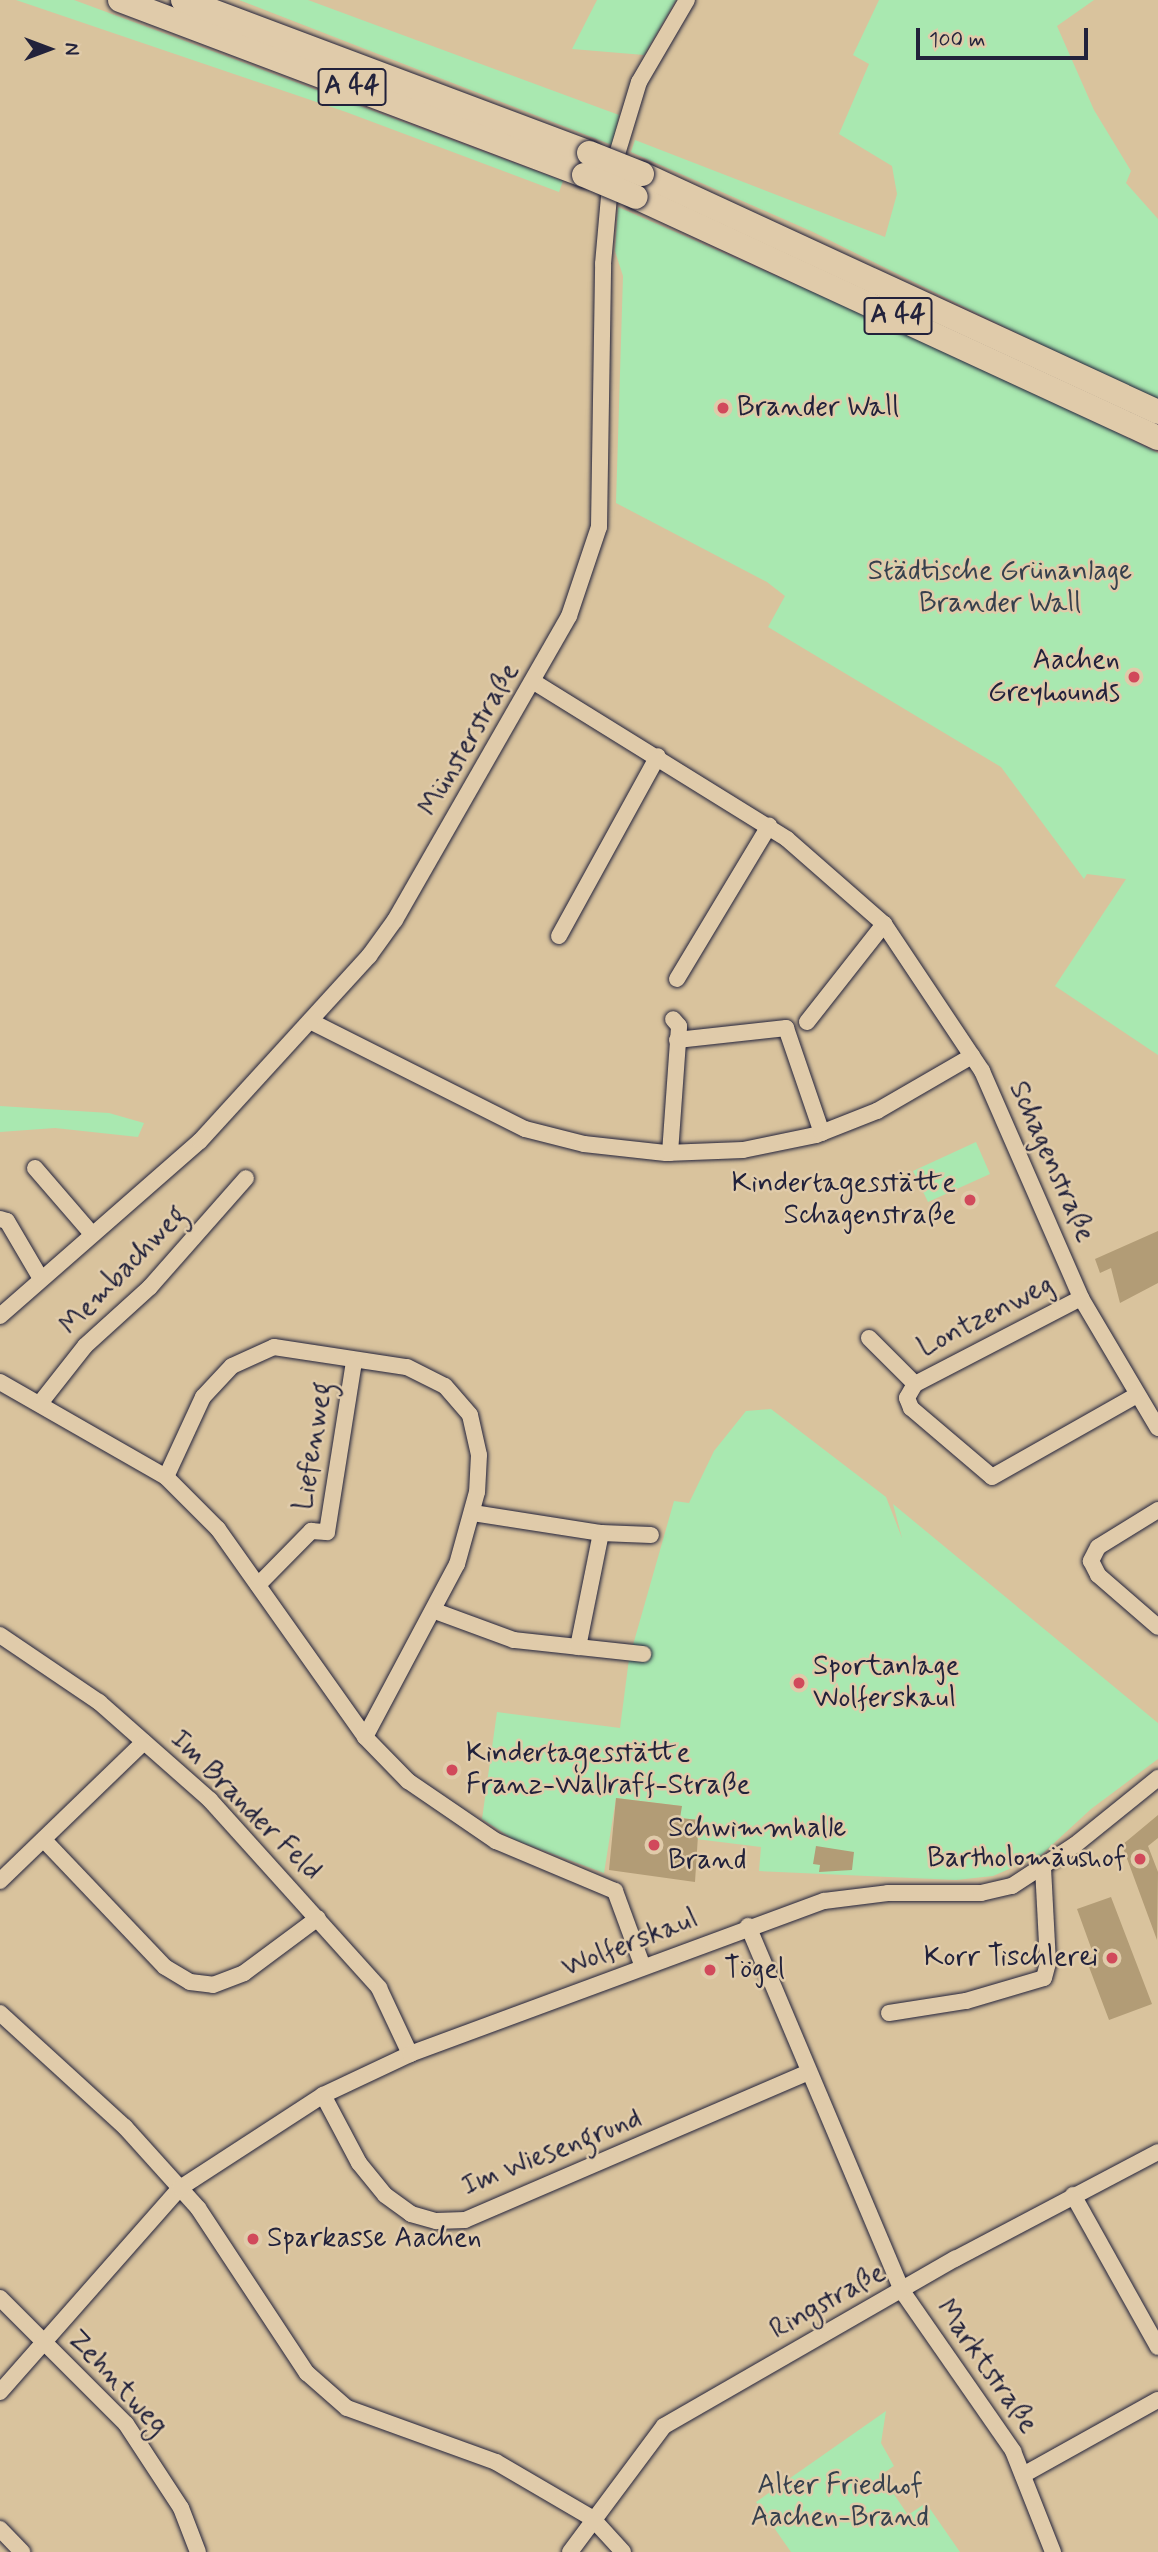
<!DOCTYPE html>
<html>
<head>
<meta charset="utf-8">
<style>
	body { margin:0 }
	#map { position:relative; width:1158px; height:2552px; overflow:hidden; background:#d9c39d; font-family:Mynerve,sans-serif }
	div>[style] { position:absolute }
	.green>* { inset:0; background:#a9e8b0 }
	.building>* { inset:0; background:#b29c76 }
	.roads { filter:drop-shadow(0 0 2px #22223b) drop-shadow(0 0 2px #22223b) }
	.minor>* { height:16px; margin:-8px; padding:0 8px; transform-origin:8px; border-radius:8px; background:#e0cbaa }
	.highway>* { height:24px; margin:-12px; padding:0 12px; transform-origin:12px; border-radius:12px; background:#e0cbaa }
	.bridges { filter:drop-shadow(0 0 2px #22223b) drop-shadow(0 0 2px #22223b) }
	.highway-bridge>* { height:24px; margin:-12px; padding:0 12px; transform-origin:12px; border-radius:12px; background:#e0cbaa }
	.dots>* { width:19px; height:19px; translate:-50% -50%; box-sizing:border-box; border:4px solid #e0cbaa; border-radius:50% }
	span { translate:-50% -50%; white-space:nowrap; text-align:center; line-height:1.15; -webkit-text-stroke:5px #e0cbaa; paint-order:stroke }
	.shield-label span { padding:2px 5px; background:#e0cbaa; border:2px solid; border-radius:5px; -webkit-text-stroke-width:0 }
	.shield-label { font-size:26px; color:#22223b; font-weight:700 }
	.poi-label { font-size:28px; color:#22223b }
	.left { translate:0 -50%; text-align:left }
	.right { translate:-100% -50%; text-align:right }
	.park-label { font-size:28px; color:#36404d }
	.street-label { font-size:28px; color:#22223b }
	.north { position:absolute; left:14px; top:14px; width:70px; height:70px; -webkit-text-stroke:5px #e0cbaa; paint-order:stroke; rotate:90deg; font-size:19px; font-weight:700; line-height:28px; text-align:center; color:#22223b }
	.north::after { content:''; display:block; margin:auto; width:24px; height:32px; background:#22223b; clip-path:polygon(50% 0,100% 100%,50% 72%,0 100%) }
	.scale { position:absolute; left:916px; top:28px; width:172px; height:32px; box-sizing:border-box; border:4px solid #22223b; border-top:0; padding-left:9px; font-size:21px; line-height:24px; white-space:nowrap; color:#22223b; -webkit-text-stroke:5px #e0cbaa; paint-order:stroke }
</style>
</head>
<body>
<div id="map">
	<div class="green">
		<div style="clip-path:polygon(16px 0,74px 0,563px 181px,559px 192px,346px 112px)"></div>
		<div style="clip-path:polygon(239px 0,308px 0,619px 115px,612px 145px)"></div>
		<div style="clip-path:polygon(597px 0,676px 0,644px 55px,572px 49px)"></div>
		<div style="clip-path:polygon(879px 0,1094px 0,1057px 26px,1094px 110px,1131px 171px,1126px 183px,1158px 219px,1158px 403px,813px 232px,631px 152px,635px 140px,885px 237px,897px 194px,892px 166px,839px 134px,869px 64px,853px 55px)"></div>
		<div style="clip-path:polygon(618px 207px,988px 368px,1158px 453px,1158px 1055px,1055px 986px,1126px 879px,1087px 874px,1084px 879px,1001px 767px,768px 627px,785px 596px,767px 582px,616px 503px,623px 276px,615px 251px)"></div>
		<div style="clip-path:polygon(0 1106px,109px 1113px,144px 1123px,138px 1137px,55px 1128px,0 1132px)"></div>
		<div style="clip-path:polygon(976px 1142px,990px 1174px,928px 1202px,913px 1171px)"></div>
		<div style="clip-path:polygon(771px 1409px,886px 1497px,902px 1538px,893px 1504px,1158px 1723px,1158px 1759px,1091px 1809px,1040px 1856px,993px 1876px,956px 1880px,759px 1871px,761px 1847px,696px 1839px,699px 1820px,680px 1818px,681px 1806px,616px 1798px,604px 1873px,513px 1839px,482px 1819px,497px 1712px,620px 1728px,629px 1659px,674px 1501px,689px 1503px,714px 1451px,746px 1411px)"></div>
		<div style="clip-path:polygon(886px 2411px,881px 2443px,894px 2466px,881px 2475px,908px 2515px,926px 2503px,960px 2552px,791px 2552px,756px 2502px)"></div>
	</div>
	<div class="building">
		<div style="clip-path:polygon(1158px 1231px,1158px 1283px,1120px 1303px,1111px 1268px,1100px 1273px,1095px 1259px)"></div>
		<div style="clip-path:polygon(616px 1798px,682px 1806px,680px 1818px,699px 1820px,695px 1882px,609px 1870px)"></div>
		<div style="clip-path:polygon(1158px 1815px,1158px 1838px,1148px 1846px,1158px 1872px,1157px 1940px,1122px 1845px)"></div>
		<div style="clip-path:polygon(816px 1846px,854px 1852px,852px 1870px,819px 1872px,820px 1865px,813px 1864px)"></div>
		<div style="clip-path:polygon(1111px 1897px,1152px 2004px,1109px 2020px,1086px 1959px,1094px 1956px,1077px 1909px)"></div>
	</div>
	<div class="roads">
		<div class="minor">
			<div style="left:534px;top:682px;width:298px;rotate:31.8deg"></div>
			<div style="left:787px;top:839px;width:129px;rotate:41.2deg"></div>
			<div style="left:884px;top:924px;width:177px;rotate:56.3deg"></div>
			<div style="left:982px;top:1071px;width:248px;rotate:66.4deg"></div>
			<div style="left:1081px;top:1298px;width:151px;rotate:59.4deg"></div>
			<div style="left:559px;top:936px;width:205px;rotate:-61.2deg"></div>
			<div style="left:677px;top:979px;width:179px;rotate:-59deg"></div>
			<div style="left:312px;top:1022px;width:238px;rotate:26.7deg"></div>
			<div style="left:525px;top:1129px;width:61px;rotate:14.3deg"></div>
			<div style="left:584px;top:1144px;width:82px;rotate:6.3deg"></div>
			<div style="left:666px;top:1153px;width:77px;rotate:-2.2deg"></div>
			<div style="left:743px;top:1150px;width:75px;rotate:-11.6deg"></div>
			<div style="left:816px;top:1135px;width:66px;rotate:-21.5deg"></div>
			<div style="left:877px;top:1111px;width:110px;rotate:-30.1deg"></div>
			<div style="left:807px;top:1022px;width:125px;rotate:-51.8deg"></div>
			<div style="left:677px;top:1040px;width:110px;rotate:-6.3deg"></div>
			<div style="left:786px;top:1028px;width:111px;rotate:71.1deg"></div>
			<div style="left:670px;top:1153px;width:127px;rotate:-85.9deg"></div>
			<div style="left:679px;top:1026px;width:9px;rotate:-131deg"></div>
			<div style="left:35px;top:1168px;width:87px;rotate:49.2deg"></div>
			<div style="left:0;top:1219px;width:7px;rotate:16deg"></div>
			<div style="left:7px;top:1221px;width:67px;rotate:59.6deg"></div>
			<div style="left:1081px;top:1298px;width:187px;rotate:152.6deg"></div>
			<div style="left:915px;top:1384px;width:16px;rotate:120deg"></div>
			<div style="left:907px;top:1398px;width:11px;rotate:68deg"></div>
			<div style="left:911px;top:1408px;width:106px;rotate:40.4deg"></div>
			<div style="left:992px;top:1477px;width:164px;rotate:-29.5deg"></div>
			<div style="left:0;top:1316px;width:266px;rotate:-41.2deg"></div>
			<div style="left:200px;top:1141px;width:251px;rotate:-47.6deg"></div>
			<div style="left:369px;top:956px;width:44px;rotate:-54.2deg"></div>
			<div style="left:395px;top:920px;width:350px;rotate:-60.2deg"></div>
			<div style="left:569px;top:616px;width:94px;rotate:-71.4deg"></div>
			<div style="left:599px;top:527px;width:263px;rotate:-89.1deg"></div>
			<div style="left:603px;top:264px;width:90px;rotate:-84.9deg"></div>
			<div style="left:611px;top:174px;width:96px;rotate:-73.1deg"></div>
			<div style="left:639px;top:82px;width:95px;rotate:-59.7deg"></div>
			<div style="left:869px;top:1338px;width:65px;rotate:45deg"></div>
			<div style="left:0;top:1382px;width:191px;rotate:29.8deg"></div>
			<div style="left:166px;top:1477px;width:74px;rotate:45deg"></div>
			<div style="left:218px;top:1529px;width:255px;rotate:54.7deg"></div>
			<div style="left:365px;top:1737px;width:62px;rotate:45.7deg"></div>
			<div style="left:408px;top:1781px;width:107px;rotate:34.3deg"></div>
			<div style="left:496px;top:1841px;width:129px;rotate:22.8deg"></div>
			<div style="left:615px;top:1891px;width:81px;rotate:69.8deg"></div>
			<div style="left:41px;top:1402px;width:71px;rotate:-51.8deg"></div>
			<div style="left:85px;top:1346px;width:88px;rotate:-42.2deg"></div>
			<div style="left:150px;top:1287px;width:145px;rotate:-48.6deg"></div>
			<div style="left:166px;top:1477px;width:88px;rotate:-65.2deg"></div>
			<div style="left:203px;top:1397px;width:42px;rotate:-46.9deg"></div>
			<div style="left:232px;top:1366px;width:46px;rotate:-24.3deg"></div>
			<div style="left:274px;top:1347px;width:134px;rotate:8.6deg"></div>
			<div style="left:407px;top:1367px;width:42px;rotate:26.6deg"></div>
			<div style="left:445px;top:1386px;width:38px;rotate:49deg"></div>
			<div style="left:470px;top:1415px;width:41px;rotate:77.3deg"></div>
			<div style="left:479px;top:1455px;width:37px;rotate:93deg"></div>
			<div style="left:477px;top:1492px;width:75px;rotate:105.5deg"></div>
			<div style="left:457px;top:1564px;width:196px;rotate:118deg"></div>
			<div style="left:1158px;top:1510px;width:70px;rotate:148.3deg"></div>
			<div style="left:1098px;top:1547px;width:16px;rotate:117deg"></div>
			<div style="left:1091px;top:1561px;width:16px;rotate:63deg"></div>
			<div style="left:1098px;top:1575px;width:79px;rotate:40.9deg"></div>
			<div style="left:473px;top:1513px;width:130px;rotate:8.9deg"></div>
			<div style="left:601px;top:1533px;width:50px;rotate:2.3deg"></div>
			<div style="left:258px;top:1585px;width:76px;rotate:-45.5deg"></div>
			<div style="left:311px;top:1531px;width:16px;rotate:4deg"></div>
			<div style="left:327px;top:1532px;width:173px;rotate:-81deg"></div>
			<div style="left:435px;top:1611px;width:84px;rotate:20.2deg"></div>
			<div style="left:514px;top:1640px;width:130px;rotate:6.2deg"></div>
			<div style="left:0;top:1635px;width:120px;rotate:34.1deg"></div>
			<div style="left:99px;top:1702px;width:148px;rotate:41.4deg"></div>
			<div style="left:210px;top:1800px;width:253px;rotate:48deg"></div>
			<div style="left:379px;top:1988px;width:73px;rotate:64.8deg"></div>
			<div style="left:578px;top:1647px;width:116px;rotate:-78.6deg"></div>
			<div style="left:44px;top:1840px;width:175px;rotate:46.4deg"></div>
			<div style="left:165px;top:1967px;width:29px;rotate:31deg"></div>
			<div style="left:190px;top:1982px;width:23px;rotate:7deg"></div>
			<div style="left:213px;top:1985px;width:33px;rotate:-21deg"></div>
			<div style="left:244px;top:1973px;width:92px;rotate:-36.6deg"></div>
			<div style="left:0;top:1881px;width:200px;rotate:-44deg"></div>
			<div style="left:748px;top:1926px;width:396px;rotate:67.1deg"></div>
			<div style="left:902px;top:2291px;width:195px;rotate:55.2deg"></div>
			<div style="left:1013px;top:2451px;width:109px;rotate:68.4deg"></div>
			<div style="left:0;top:2013px;width:169px;rotate:42.4deg"></div>
			<div style="left:125px;top:2127px;width:109px;rotate:48deg"></div>
			<div style="left:198px;top:2208px;width:198px;rotate:56.6deg"></div>
			<div style="left:307px;top:2373px;width:53px;rotate:41.2deg"></div>
			<div style="left:347px;top:2408px;width:158px;rotate:19.9deg"></div>
			<div style="left:496px;top:2462px;width:111px;rotate:30.3deg"></div>
			<div style="left:592px;top:2518px;width:46px;rotate:47.6deg"></div>
			<div style="left:889px;top:2013px;width:78px;rotate:-8.9deg"></div>
			<div style="left:966px;top:2001px;width:81px;rotate:-16.4deg"></div>
			<div style="left:1044px;top:1978px;width:16px;rotate:-75deg"></div>
			<div style="left:1048px;top:1963px;width:95px;rotate:-93deg"></div>
			<div style="left:323px;top:2095px;width:77px;rotate:62.1deg"></div>
			<div style="left:359px;top:2163px;width:41px;rotate:50.9deg"></div>
			<div style="left:385px;top:2195px;width:32px;rotate:36deg"></div>
			<div style="left:411px;top:2214px;width:26px;rotate:16deg"></div>
			<div style="left:436px;top:2221px;width:29px;rotate:-2deg"></div>
			<div style="left:465px;top:2220px;width:374px;rotate:-23.3deg"></div>
			<div style="left:1073px;top:2195px;width:174px;rotate:60.8deg"></div>
			<div style="left:0;top:2298px;width:178px;rotate:45deg"></div>
			<div style="left:126px;top:2424px;width:100px;rotate:56.8deg"></div>
			<div style="left:181px;top:2508px;width:47px;rotate:68.9deg"></div>
			<div style="left:0;top:2392px;width:272px;rotate:-48.6deg"></div>
			<div style="left:180px;top:2188px;width:171px;rotate:-33deg"></div>
			<div style="left:323px;top:2095px;width:96px;rotate:-25.2deg"></div>
			<div style="left:410px;top:2054px;width:441px;rotate:-20.3deg"></div>
			<div style="left:824px;top:1901px;width:64px;rotate:-7.1deg"></div>
			<div style="left:888px;top:1893px;width:93px"></div>
			<div style="left:981px;top:1893px;width:32px;rotate:-13deg"></div>
			<div style="left:1012px;top:1886px;width:75px;rotate:-33.1deg"></div>
			<div style="left:1075px;top:1845px;width:107px;rotate:-38.9deg"></div>
			<div style="left:1023px;top:2475px;width:154px;rotate:-29.1deg"></div>
			<div style="left:0;top:2529px;width:32px;rotate:46deg"></div>
			<div style="left:570px;top:2552px;width:157px;rotate:-53.3deg"></div>
			<div style="left:664px;top:2426px;width:336px;rotate:-29.9deg"></div>
			<div style="left:955px;top:2259px;width:229px;rotate:-27.8deg"></div>
		</div>
		<div class="highway">
			<div style="left:120px;top:0;width:496px;rotate:20.7deg"></div>
			<div style="left:183px;top:0;width:434px;rotate:20.6deg"></div>
			<div style="left:642px;top:174px;width:568px;rotate:24.76deg"></div>
			<div style="left:636px;top:197px;width:575px;rotate:24.78deg"></div>
		</div>
	</div>
	<div class="bridges">
		<div class="highway-bridge">
			<div style="left:589px;top:153px;width:57px;rotate:21.6deg"></div>
			<div style="left:584px;top:175px;width:56px;rotate:22.9deg"></div>
		</div>
	</div>
	<div class="dots">
		<div style="left:723px;top:408px;background:#d1495b"></div>
		<div style="left:1134px;top:677px;background:#d1495b"></div>
		<div style="left:970px;top:1200px;background:#d1495b"></div>
		<div style="left:799px;top:1683px;background:#d1495b"></div>
		<div style="left:452px;top:1770px;background:#d1495b"></div>
		<div style="left:654px;top:1845px;background:#d1495b"></div>
		<div style="left:1140px;top:1859px;background:#d1495b"></div>
		<div style="left:1112px;top:1958px;background:#d1495b"></div>
		<div style="left:710px;top:1970px;background:#d1495b"></div>
		<div style="left:253px;top:2239px;background:#d1495b"></div>
	</div>
	<div class="shield-label">
		<span style="left:352px;top:87px">A 44</span>
		<span style="left:898px;top:316px">A 44</span>
	</div>
	<div class="poi-label">
		<span class="left" style="left:737px;top:408px">Brander Wall</span>
		<span class="right" style="left:1120px;top:677px">Aachen<br>Greyhounds</span>
		<span class="right" style="left:956px;top:1200px">Kindertagesstätte<br>Schagenstraße</span>
		<span class="left" style="left:813px;top:1683px">Sportanlage<br>Wolferskaul</span>
		<span class="left" style="left:466px;top:1770px">Kindertagesstätte<br>Franz-Wallraff-Straße</span>
		<span class="left" style="left:668px;top:1845px">Schwimmhalle<br>Brand</span>
		<span class="right" style="left:1126px;top:1859px">Bartholomäushof</span>
		<span class="right" style="left:1098px;top:1958px">Korr Tischlerei</span>
		<span class="left" style="left:724px;top:1970px">Tögel</span>
		<span class="left" style="left:267px;top:2239px">Sparkasse Aachen</span>
	</div>
	<div class="park-label">
		<span style="left:1000px;top:588px">Städtische Grünanlage<br>Brander Wall</span>
		<span style="left:840px;top:2502px">Alter Friedhof<br>Aachen-Brand</span>
	</div>
	<div class="street-label">
		<span style="left:470px;top:740px;rotate:-60deg">Münsterstraße</span>
		<span style="left:1051px;top:1162px;rotate:66deg">Schagenstraße</span>
		<span style="left:124px;top:1271px;rotate:-46deg">Membachweg</span>
		<span style="left:986px;top:1317px;rotate:-27deg">Lontzenweg</span>
		<span style="left:314px;top:1446px;rotate:-81deg">Liefenweg</span>
		<span style="left:245px;top:1806px;rotate:45deg">Im Brander Feld</span>
		<span style="left:630px;top:1944px;rotate:-21deg">Wolferskaul</span>
		<span style="left:552px;top:2153px;rotate:-22deg">Im Wiesengrund</span>
		<span style="left:828px;top:2302px;rotate:-29deg">Ringstraße</span>
		<span style="left:986px;top:2367px;rotate:55deg">Marktstraße</span>
		<span style="left:117px;top:2383px;rotate:47deg">Zehntweg</span>
	</div>
	<div class="north">N</div>
	<div class="scale">100 m</div>
</div>
</body>
</html>
